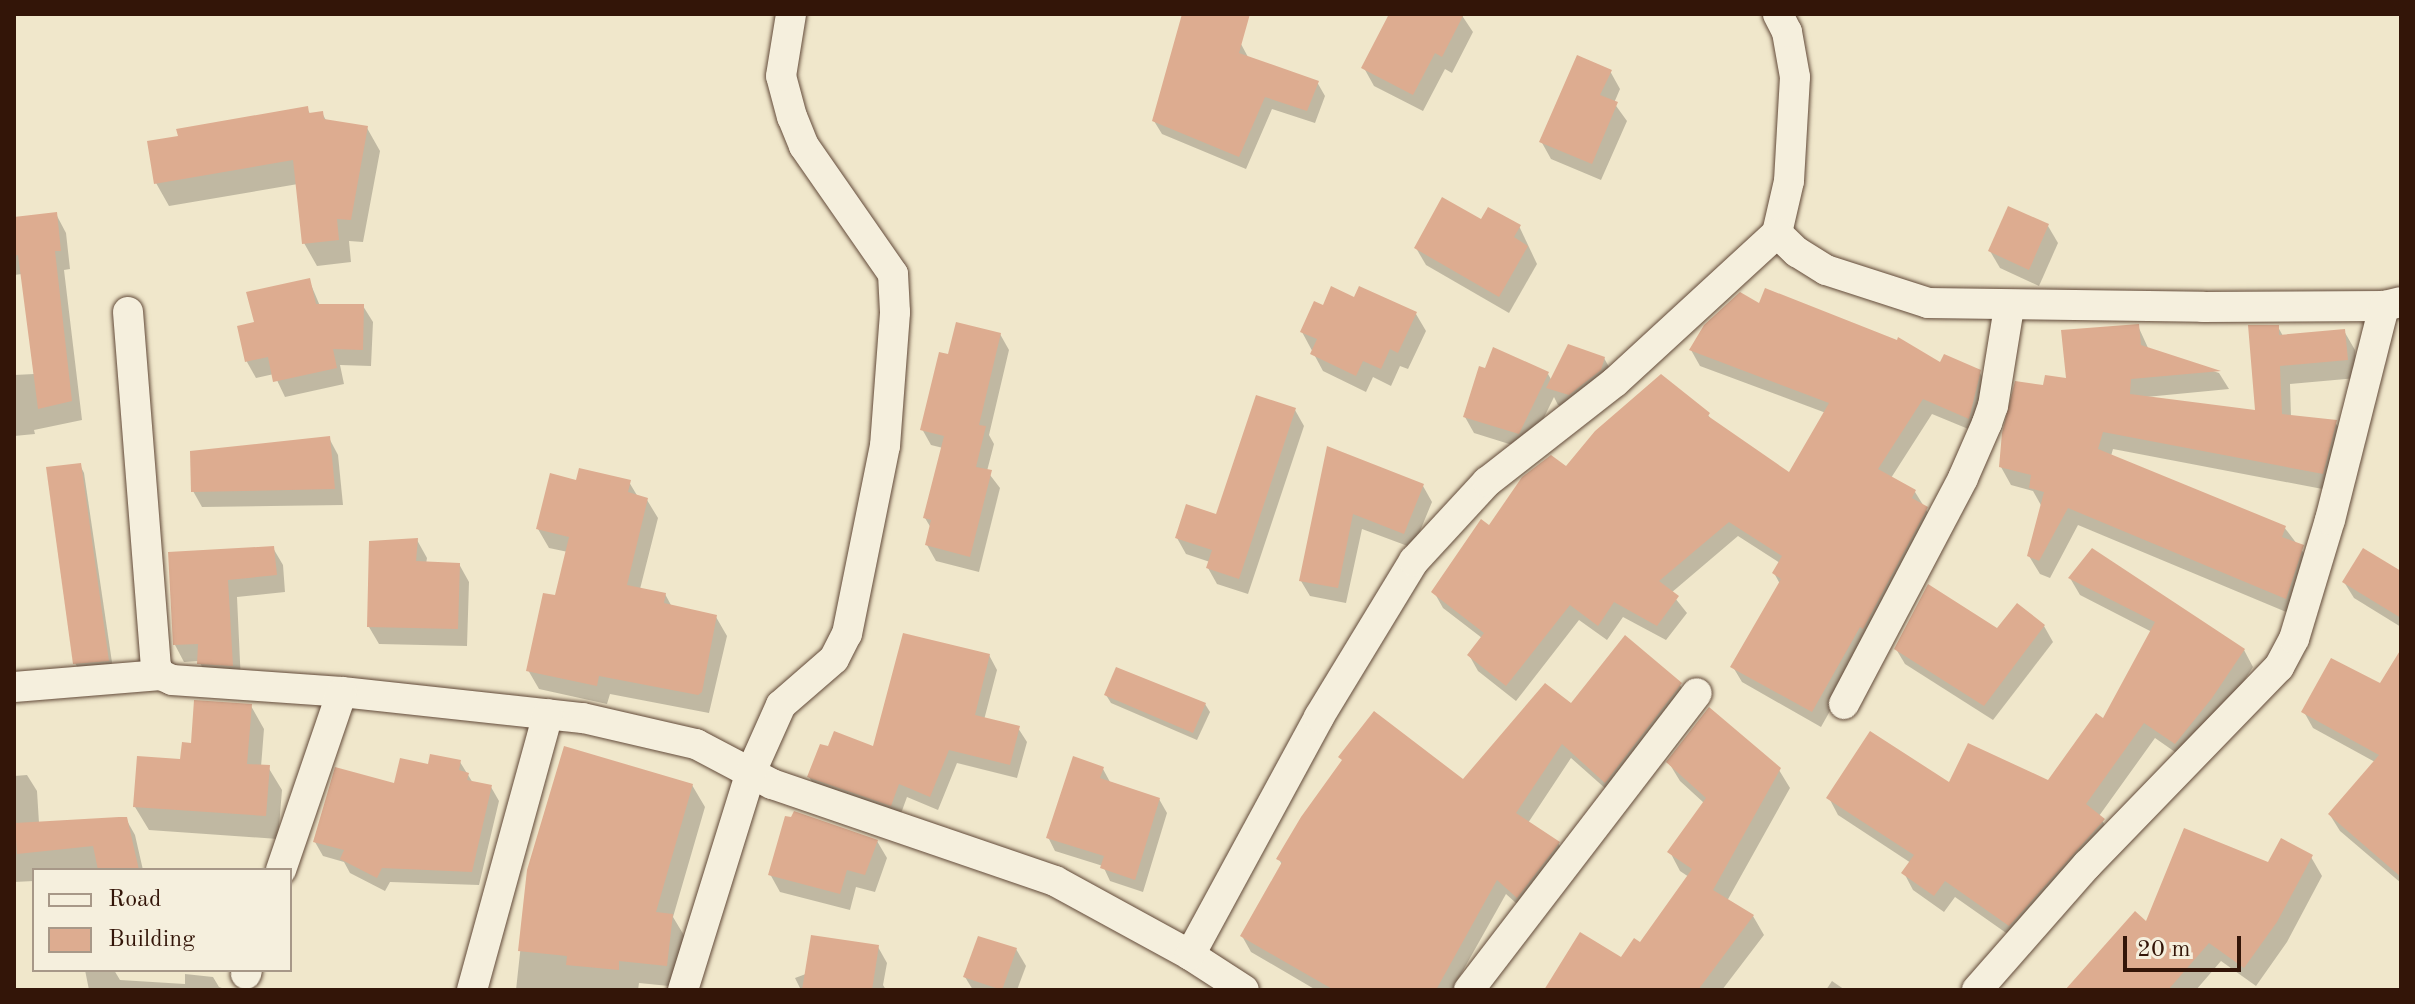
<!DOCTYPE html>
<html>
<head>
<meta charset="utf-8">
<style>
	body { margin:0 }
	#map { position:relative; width:2415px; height:1004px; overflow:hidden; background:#f0e7cb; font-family:"Old Standard TT",serif }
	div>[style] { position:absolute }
	.shadow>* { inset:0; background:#0003 }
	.building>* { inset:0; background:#ddac90 }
	.roads { filter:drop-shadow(0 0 2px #624a39) drop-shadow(0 0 2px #624a39) }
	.street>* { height:30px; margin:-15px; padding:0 15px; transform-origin:15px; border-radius:15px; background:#f5efdd }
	span { translate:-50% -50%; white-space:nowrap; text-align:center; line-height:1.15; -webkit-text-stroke:8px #f5efdd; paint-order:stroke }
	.frame { position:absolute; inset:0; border:16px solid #331508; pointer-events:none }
	.legend { position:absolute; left:32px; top:868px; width:260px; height:104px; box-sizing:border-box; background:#f5efdd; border:2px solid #a79888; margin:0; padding:10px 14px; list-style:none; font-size:24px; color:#331508 }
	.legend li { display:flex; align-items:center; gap:16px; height:40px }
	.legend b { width:40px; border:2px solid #a79888 }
	.scale { position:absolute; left:2123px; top:936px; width:118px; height:36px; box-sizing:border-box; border:4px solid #331508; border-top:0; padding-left:10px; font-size:24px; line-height:28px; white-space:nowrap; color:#331508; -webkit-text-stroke:6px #f5efdd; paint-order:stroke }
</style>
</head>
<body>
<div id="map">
	<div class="shadow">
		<div style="clip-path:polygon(1392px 14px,1461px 14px,1473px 32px,1452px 73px,1445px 69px,1423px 111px,1374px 86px,1364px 68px)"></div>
		<div style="clip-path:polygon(1241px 44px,1248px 57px,1317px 82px,1325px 96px,1315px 123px,1272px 109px,1246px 169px,1162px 134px,1154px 121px)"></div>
		<div style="clip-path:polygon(1610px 71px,1620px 89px,1614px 103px,1627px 121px,1601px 180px,1551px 159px,1541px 141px)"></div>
		<div style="clip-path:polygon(307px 109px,311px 115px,322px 113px,327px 122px,367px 128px,380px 151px,363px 242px,349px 241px,351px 262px,317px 266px,304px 243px,298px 184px,169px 206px,156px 183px)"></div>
		<div style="clip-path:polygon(56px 214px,66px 233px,70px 269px,64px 270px,82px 420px,34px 430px,35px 434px,14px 436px,14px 375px,34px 374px,22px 274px,14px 275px,14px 219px)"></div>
		<div style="clip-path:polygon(1482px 221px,1519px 226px,1537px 264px,1509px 313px,1426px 265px,1416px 248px)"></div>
		<div style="clip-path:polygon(2048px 226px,2058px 243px,2039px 286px,2000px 268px,1990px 251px)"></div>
		<div style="clip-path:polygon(309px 280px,320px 306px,363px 306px,373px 322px,371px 366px,340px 365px,344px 384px,285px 397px,274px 374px,256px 378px,247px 362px,239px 328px,256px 324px)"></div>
		<div style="clip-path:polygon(1355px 300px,1416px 314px,1426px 331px,1408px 369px,1400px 366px,1391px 386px,1373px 377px,1366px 392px,1323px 371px,1302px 332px,1324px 307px)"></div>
		<div style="clip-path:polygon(1760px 306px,1941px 365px,1979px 371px,1988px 387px,1978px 433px,1932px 414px,1891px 478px,1915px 492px,1935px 524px,1821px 727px,1742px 682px,1733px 667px,1780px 584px,1774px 573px,1780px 563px,1738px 536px,1671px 593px,1687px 613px,1666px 640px,1623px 617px,1607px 640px,1579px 620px,1516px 701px,1478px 671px,1469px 655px,1482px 638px,1443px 608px,1434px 592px,1489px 527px,1567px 469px,1708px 415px,1713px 422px,1790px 475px,1826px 413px,1700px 366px,1691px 350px)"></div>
		<div style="clip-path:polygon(2138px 326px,2149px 350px,2219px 373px,2229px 389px,2146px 397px,2257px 412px,2278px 327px,2283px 336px,2344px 331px,2355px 350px,2357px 378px,2290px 384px,2291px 417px,2335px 422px,2346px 440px,2333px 491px,2113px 449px,2111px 456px,2284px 527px,2313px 565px,2296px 616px,2078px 525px,2050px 578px,2040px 574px,2029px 556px,2042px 507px,2033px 491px,2011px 485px,2001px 467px,2045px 387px,2068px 381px)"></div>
		<div style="clip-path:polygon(1000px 334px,1009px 350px,989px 435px,994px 444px,987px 471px,1000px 488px,979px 572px,936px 561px,927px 545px,931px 528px,925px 518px,943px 448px,931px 445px,922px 429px,949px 357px)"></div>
		<div style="clip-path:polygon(1604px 358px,1614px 376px,1579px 412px,1558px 405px,1554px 397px,1528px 450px,1474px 433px,1465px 417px,1548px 374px,1552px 381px)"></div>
		<div style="clip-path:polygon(1295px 410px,1304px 426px,1248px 594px,1217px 584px,1208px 568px,1210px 562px,1186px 554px,1177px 538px,1217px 517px)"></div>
		<div style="clip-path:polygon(329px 438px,338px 455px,343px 505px,202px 507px,193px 491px)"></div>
		<div style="clip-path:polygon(1328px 449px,1423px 486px,1432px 502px,1413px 548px,1362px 529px,1346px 603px,1310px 596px,1301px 581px)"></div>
		<div style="clip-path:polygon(80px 465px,84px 473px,113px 669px,80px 672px,75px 663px)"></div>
		<div style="clip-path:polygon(578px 482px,629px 482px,638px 497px,647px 500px,658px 518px,640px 589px,665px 594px,672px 607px,716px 617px,727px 636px,709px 713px,610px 694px,607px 704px,539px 689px,528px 670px,557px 598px,568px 552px,549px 548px,538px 529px)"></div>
		<div style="clip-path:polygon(417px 540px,427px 558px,426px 564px,459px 564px,469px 582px,467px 646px,379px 644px,369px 627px)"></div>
		<div style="clip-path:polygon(273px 548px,283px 565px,285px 592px,237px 597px,241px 683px,209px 680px,199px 661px,184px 662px,175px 645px,170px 554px)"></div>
		<div style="clip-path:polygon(2401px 573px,2401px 627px,2354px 598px,2344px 582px)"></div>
		<div style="clip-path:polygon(2070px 578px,2244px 650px,2253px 667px,2222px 715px,2185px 759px,2155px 738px,2099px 816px,2113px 837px,2019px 942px,1955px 897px,1944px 912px,1913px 890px,1904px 873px,1911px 863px,1838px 815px,1829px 798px,1950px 785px,2049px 783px,2103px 721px,2152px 632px,2080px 595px)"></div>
		<div style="clip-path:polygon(2044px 626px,2053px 642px,1993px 720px,1905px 664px,1896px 649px,1998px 630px)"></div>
		<div style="clip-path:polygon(2401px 653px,2401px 883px,2340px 831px,2330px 815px,2375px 762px,2313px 728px,2304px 712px,2381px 685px)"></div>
		<div style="clip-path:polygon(989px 655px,997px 670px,984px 720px,1018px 728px,1027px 742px,1017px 778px,957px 763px,938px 810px,907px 797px,899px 819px,818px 791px,809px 777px,874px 748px)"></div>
		<div style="clip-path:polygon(1680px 685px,1689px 700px,1615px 797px,1571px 758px,1528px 823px,1558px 843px,1567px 858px,1526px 912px,1506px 894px,1452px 990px,1316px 990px,1251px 952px,1242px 936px,1282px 865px,1279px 859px,1464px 782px,1572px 706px)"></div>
		<div style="clip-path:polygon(1106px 695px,1205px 704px,1210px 712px,1197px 740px,1111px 703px)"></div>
		<div style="clip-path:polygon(251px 706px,264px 729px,261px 767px,268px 767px,282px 790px,278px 839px,149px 830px,135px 807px,182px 761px,193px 745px)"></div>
		<div style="clip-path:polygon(460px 762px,473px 783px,491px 787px,499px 801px,479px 885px,390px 882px,385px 891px,350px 873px,344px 862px,323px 856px,315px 842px,396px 785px,429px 766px)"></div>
		<div style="clip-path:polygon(1669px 763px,1779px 770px,1790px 788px,1727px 901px,1753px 916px,1764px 935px,1722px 990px,1546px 990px,1622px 960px,1640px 945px,1689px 877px,1680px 871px,1670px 852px,1704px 803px,1680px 781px)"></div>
		<div style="clip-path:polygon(1103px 769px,1110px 782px,1159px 799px,1167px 813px,1143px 892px,1110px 881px,1103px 866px,1055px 851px,1048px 837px)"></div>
		<div style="clip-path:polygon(27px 775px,37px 791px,39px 823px,126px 819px,135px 835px,143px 870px,34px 870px,34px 881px,14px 882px,14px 776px)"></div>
		<div style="clip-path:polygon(692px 785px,705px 807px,673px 917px,685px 937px,679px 987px,639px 983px,638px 990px,516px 990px,529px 870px)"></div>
		<div style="clip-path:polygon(877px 841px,887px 858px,875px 892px,856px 887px,850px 910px,780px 892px,770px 874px)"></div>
		<div style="clip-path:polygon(2311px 857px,2322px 876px,2287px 942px,2256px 986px,2221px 961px,2196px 990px,2068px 990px,2147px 924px)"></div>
		<div style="clip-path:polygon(878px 947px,887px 963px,883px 985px,886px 990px,801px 990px,795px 978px)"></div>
		<div style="clip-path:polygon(1016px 949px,1026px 966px,1017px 990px,973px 990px,965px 977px)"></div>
		<div style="clip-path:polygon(85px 970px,114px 970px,120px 980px,185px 984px,185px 974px,213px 977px,219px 987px,228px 990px,89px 990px)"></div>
		<div style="clip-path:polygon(1832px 981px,1845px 990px,1826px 990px)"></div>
	</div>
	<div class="building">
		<div style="clip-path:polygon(1182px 14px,1250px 14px,1239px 53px,1319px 81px,1307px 111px,1265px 97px,1239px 157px,1152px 121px)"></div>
		<div style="clip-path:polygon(1389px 14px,1464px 14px,1442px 57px,1435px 53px,1413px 95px,1361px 68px)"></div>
		<div style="clip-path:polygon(1577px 55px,1612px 70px,1600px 95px,1618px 102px,1592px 164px,1539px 142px)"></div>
		<div style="clip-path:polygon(308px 106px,309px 113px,323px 111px,324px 119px,368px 126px,351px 220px,337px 219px,339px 240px,302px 244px,293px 160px,154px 184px,147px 141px,178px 136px,176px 129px)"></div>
		<div style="clip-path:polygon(1442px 197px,1481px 219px,1488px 207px,1521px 225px,1514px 237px,1528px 246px,1499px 297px,1414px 248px)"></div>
		<div style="clip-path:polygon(2008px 206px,2049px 224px,2029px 270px,1988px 251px)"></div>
		<div style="clip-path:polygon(57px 212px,61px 251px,55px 251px,72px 401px,38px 409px,18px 255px,14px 256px,14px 217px)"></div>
		<div style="clip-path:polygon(310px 278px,316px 304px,364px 304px,363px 350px,333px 349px,337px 368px,273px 382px,268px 357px,245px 362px,237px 326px,254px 322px,246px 292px)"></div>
		<div style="clip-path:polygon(1331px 286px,1354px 297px,1359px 286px,1417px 312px,1398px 353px,1390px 349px,1381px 369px,1363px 361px,1356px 376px,1310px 354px,1317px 339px,1300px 332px,1314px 301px,1323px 305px)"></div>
		<div style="clip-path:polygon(1765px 288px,1897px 340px,1898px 337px,1940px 362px,1944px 354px,1981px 370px,1969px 419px,1923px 399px,1878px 469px,1916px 490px,1912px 498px,1928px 507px,1863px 629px,1860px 627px,1812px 712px,1730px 667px,1781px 579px,1772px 573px,1782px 556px,1729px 522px,1659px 581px,1679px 596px,1657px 626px,1614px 602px,1598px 626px,1570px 605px,1506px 686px,1467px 655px,1484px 633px,1431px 592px,1481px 519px,1489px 525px,1522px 477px,1551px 455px,1566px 466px,1595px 431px,1661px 374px,1710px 413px,1708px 416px,1789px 472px,1829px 403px,1689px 350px,1704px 325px,1740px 292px,1759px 303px)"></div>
		<div style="clip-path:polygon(956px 322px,1001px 333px,979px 425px,986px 426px,976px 467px,992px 470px,970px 557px,925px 545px,931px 520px,923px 518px,944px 436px,920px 430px,939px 352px,948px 354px)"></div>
		<div style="clip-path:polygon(2139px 324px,2141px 345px,2221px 371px,2131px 379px,2130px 394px,2255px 410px,2248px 325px,2279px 325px,2279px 335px,2345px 329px,2348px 360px,2280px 366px,2282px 414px,2337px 420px,2323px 474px,2103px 432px,2098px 449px,2286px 526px,2282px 537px,2304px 545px,2286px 599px,2068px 508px,2039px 561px,2027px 556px,2044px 492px,2029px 488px,2031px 475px,1999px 467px,2002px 433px,2015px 381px,2043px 385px,2045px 375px,2066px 378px,2061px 330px)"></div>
		<div style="clip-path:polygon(1568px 344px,1605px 357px,1601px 370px,1569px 395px,1546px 388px)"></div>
		<div style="clip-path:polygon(1493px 347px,1549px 372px,1519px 434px,1463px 417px,1479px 366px,1485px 368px)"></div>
		<div style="clip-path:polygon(1256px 395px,1296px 408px,1239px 579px,1206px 568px,1212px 550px,1175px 538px,1186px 504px,1216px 514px)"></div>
		<div style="clip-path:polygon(330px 436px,335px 489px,191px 492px,190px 451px)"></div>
		<div style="clip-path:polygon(1327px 446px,1424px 484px,1404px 534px,1353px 514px,1338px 588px,1299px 581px)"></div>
		<div style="clip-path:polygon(81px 463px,109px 661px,73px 664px,46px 467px)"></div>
		<div style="clip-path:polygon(579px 468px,631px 480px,628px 492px,648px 498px,627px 585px,666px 593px,664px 603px,717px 615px,702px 692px,698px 695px,599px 676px,597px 686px,526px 671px,543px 593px,555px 595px,569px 537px,536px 529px,550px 473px,576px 480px)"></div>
		<div style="clip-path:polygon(418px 538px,416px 561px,460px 563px,458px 629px,367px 627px,369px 541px)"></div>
		<div style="clip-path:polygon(274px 546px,277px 575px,228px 580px,233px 666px,197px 664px,198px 644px,173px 645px,168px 552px)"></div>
		<div style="clip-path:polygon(2092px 548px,2245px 649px,2212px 698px,2175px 744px,2144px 723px,2086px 804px,2105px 819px,2009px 926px,1945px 881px,1934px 896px,1901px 873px,1914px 855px,1826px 798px,1870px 731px,1949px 782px,1968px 743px,2048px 780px,2096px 713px,2103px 718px,2155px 622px,2068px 578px)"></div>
		<div style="clip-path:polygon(2363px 548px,2401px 571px,2401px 618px,2342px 582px)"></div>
		<div style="clip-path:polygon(1928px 584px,1997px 628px,2017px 603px,2045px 625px,1984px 706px,1894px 649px)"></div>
		<div style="clip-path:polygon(903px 633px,990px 654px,975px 715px,1020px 726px,1010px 765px,949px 750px,930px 797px,899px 784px,891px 806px,807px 777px,820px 744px,828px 746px,834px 731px,873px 746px)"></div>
		<div style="clip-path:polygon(1625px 635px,1682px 683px,1605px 783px,1562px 744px,1516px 813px,1560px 842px,1517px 898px,1497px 880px,1436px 990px,1334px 990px,1240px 936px,1282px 862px,1276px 859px,1301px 817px,1342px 760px,1338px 757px,1374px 711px,1463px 779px,1545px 683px,1571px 703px)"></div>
		<div style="clip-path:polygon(2401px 649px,2401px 877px,2328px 814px,2379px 755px,2301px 712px,2331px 658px,2380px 683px)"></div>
		<div style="clip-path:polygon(1116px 667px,1206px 703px,1193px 733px,1104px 695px)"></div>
		<div style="clip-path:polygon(194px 700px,252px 704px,247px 764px,270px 765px,266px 816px,133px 807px,137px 756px,180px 759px,182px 742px,191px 743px)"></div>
		<div style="clip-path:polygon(1709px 707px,1781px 768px,1713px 890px,1754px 915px,1698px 990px,1544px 990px,1580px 932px,1621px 957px,1634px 938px,1640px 942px,1692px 869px,1667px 852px,1706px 798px,1666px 762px)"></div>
		<div style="clip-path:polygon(564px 746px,693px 784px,656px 912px,673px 914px,667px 966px,619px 961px,619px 970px,566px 965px,567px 956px,518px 951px,527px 870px)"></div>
		<div style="clip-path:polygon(430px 754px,461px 760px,459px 770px,469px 773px,467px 780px,492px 785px,472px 872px,382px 868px,377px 878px,340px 859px,344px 850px,313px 842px,335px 767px,394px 783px,400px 758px,428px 764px)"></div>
		<div style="clip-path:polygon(1073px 756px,1104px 767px,1100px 778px,1160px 798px,1135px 880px,1100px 868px,1104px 856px,1046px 838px)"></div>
		<div style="clip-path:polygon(794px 811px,878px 840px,865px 875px,847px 870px,840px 894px,768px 875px,785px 816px,791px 817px)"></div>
		<div style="clip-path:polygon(119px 817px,127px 817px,139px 870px,98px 870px,93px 846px,17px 854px,15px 823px)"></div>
		<div style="clip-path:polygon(2184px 828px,2268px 862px,2281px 838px,2313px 855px,2277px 922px,2244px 968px,2209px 943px,2168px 990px,2065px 990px,2135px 911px,2146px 921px)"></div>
		<div style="clip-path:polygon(811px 935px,879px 945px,872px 990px,802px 990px)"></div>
		<div style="clip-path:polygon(978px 936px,1017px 948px,1002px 990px,963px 977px)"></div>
	</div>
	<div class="roads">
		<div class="street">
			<div style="left:1777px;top:233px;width:53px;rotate:-77deg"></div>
			<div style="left:1789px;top:181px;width:104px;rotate:-86.7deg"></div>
			<div style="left:1795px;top:77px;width:46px;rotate:-100.1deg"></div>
			<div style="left:1787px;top:32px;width:20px;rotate:-117deg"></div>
			<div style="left:128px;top:312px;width:356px;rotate:85.5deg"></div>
			<div style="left:156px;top:667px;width:9px;rotate:58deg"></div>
			<div style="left:161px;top:675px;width:12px;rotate:24deg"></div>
			<div style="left:172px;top:680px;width:170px;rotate:4deg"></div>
			<div style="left:342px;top:692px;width:242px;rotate:6.2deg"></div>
			<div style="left:583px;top:718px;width:116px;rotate:13deg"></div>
			<div style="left:696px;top:744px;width:86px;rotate:27.8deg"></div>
			<div style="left:772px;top:784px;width:299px;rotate:18.9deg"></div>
			<div style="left:1055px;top:881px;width:154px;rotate:28.7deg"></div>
			<div style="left:1190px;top:955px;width:64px;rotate:32.9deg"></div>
			<div style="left:14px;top:687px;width:147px;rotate:-4.7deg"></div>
			<div style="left:1844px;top:704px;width:255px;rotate:-62.2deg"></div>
			<div style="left:1963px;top:478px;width:60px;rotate:-66.4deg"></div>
			<div style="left:1987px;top:423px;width:18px;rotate:-71deg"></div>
			<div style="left:1993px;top:406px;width:100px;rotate:-80.8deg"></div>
			<div style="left:281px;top:870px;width:188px;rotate:-71.1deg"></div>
			<div style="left:1190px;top:955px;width:271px;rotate:-61.5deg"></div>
			<div style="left:1319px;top:717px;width:183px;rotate:-58.7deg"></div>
			<div style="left:1414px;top:561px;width:108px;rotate:-47.3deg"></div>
			<div style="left:1487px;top:482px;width:162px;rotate:-38deg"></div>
			<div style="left:1615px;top:382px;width:220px;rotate:-42.6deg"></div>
			<div style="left:1777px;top:233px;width:28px;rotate:44deg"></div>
			<div style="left:1797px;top:252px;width:34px;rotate:32deg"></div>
			<div style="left:1826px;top:270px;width:107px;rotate:17.9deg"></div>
			<div style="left:1928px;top:303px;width:275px;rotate:0.8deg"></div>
			<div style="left:2203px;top:307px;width:181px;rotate:-0.3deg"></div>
			<div style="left:2384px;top:306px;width:17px;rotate:-13deg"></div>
			<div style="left:246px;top:974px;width:4px;rotate:-76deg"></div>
			<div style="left:472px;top:990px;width:286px;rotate:-74.6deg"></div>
			<div style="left:683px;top:990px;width:228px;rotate:-72.7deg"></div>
			<div style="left:751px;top:772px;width:73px;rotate:-65.9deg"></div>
			<div style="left:781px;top:705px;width:70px;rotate:-41deg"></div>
			<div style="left:834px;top:659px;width:28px;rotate:-63deg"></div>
			<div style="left:847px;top:634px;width:192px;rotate:-78.6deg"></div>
			<div style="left:885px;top:446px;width:134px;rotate:-85.7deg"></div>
			<div style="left:895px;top:312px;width:38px;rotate:-93deg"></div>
			<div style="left:893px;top:274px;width:156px;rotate:-124.8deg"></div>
			<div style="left:804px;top:146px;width:31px;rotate:-112deg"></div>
			<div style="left:792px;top:117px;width:42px;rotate:-105deg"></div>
			<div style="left:781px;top:76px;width:63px;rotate:-80.8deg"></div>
			<div style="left:1469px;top:990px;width:374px;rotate:-52.5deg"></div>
			<div style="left:1977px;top:990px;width:167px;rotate:-48.7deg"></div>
			<div style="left:2087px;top:865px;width:276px;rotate:-45.9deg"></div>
			<div style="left:2279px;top:667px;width:32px;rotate:-62deg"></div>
			<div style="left:2294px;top:639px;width:124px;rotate:-73.2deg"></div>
			<div style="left:2330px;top:520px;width:221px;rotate:-75.8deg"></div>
		</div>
	</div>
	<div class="frame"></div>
	<ul class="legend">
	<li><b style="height:10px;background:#f5efdd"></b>Road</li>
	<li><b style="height:22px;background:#ddac90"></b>Building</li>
	</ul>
	<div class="scale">20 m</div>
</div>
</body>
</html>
